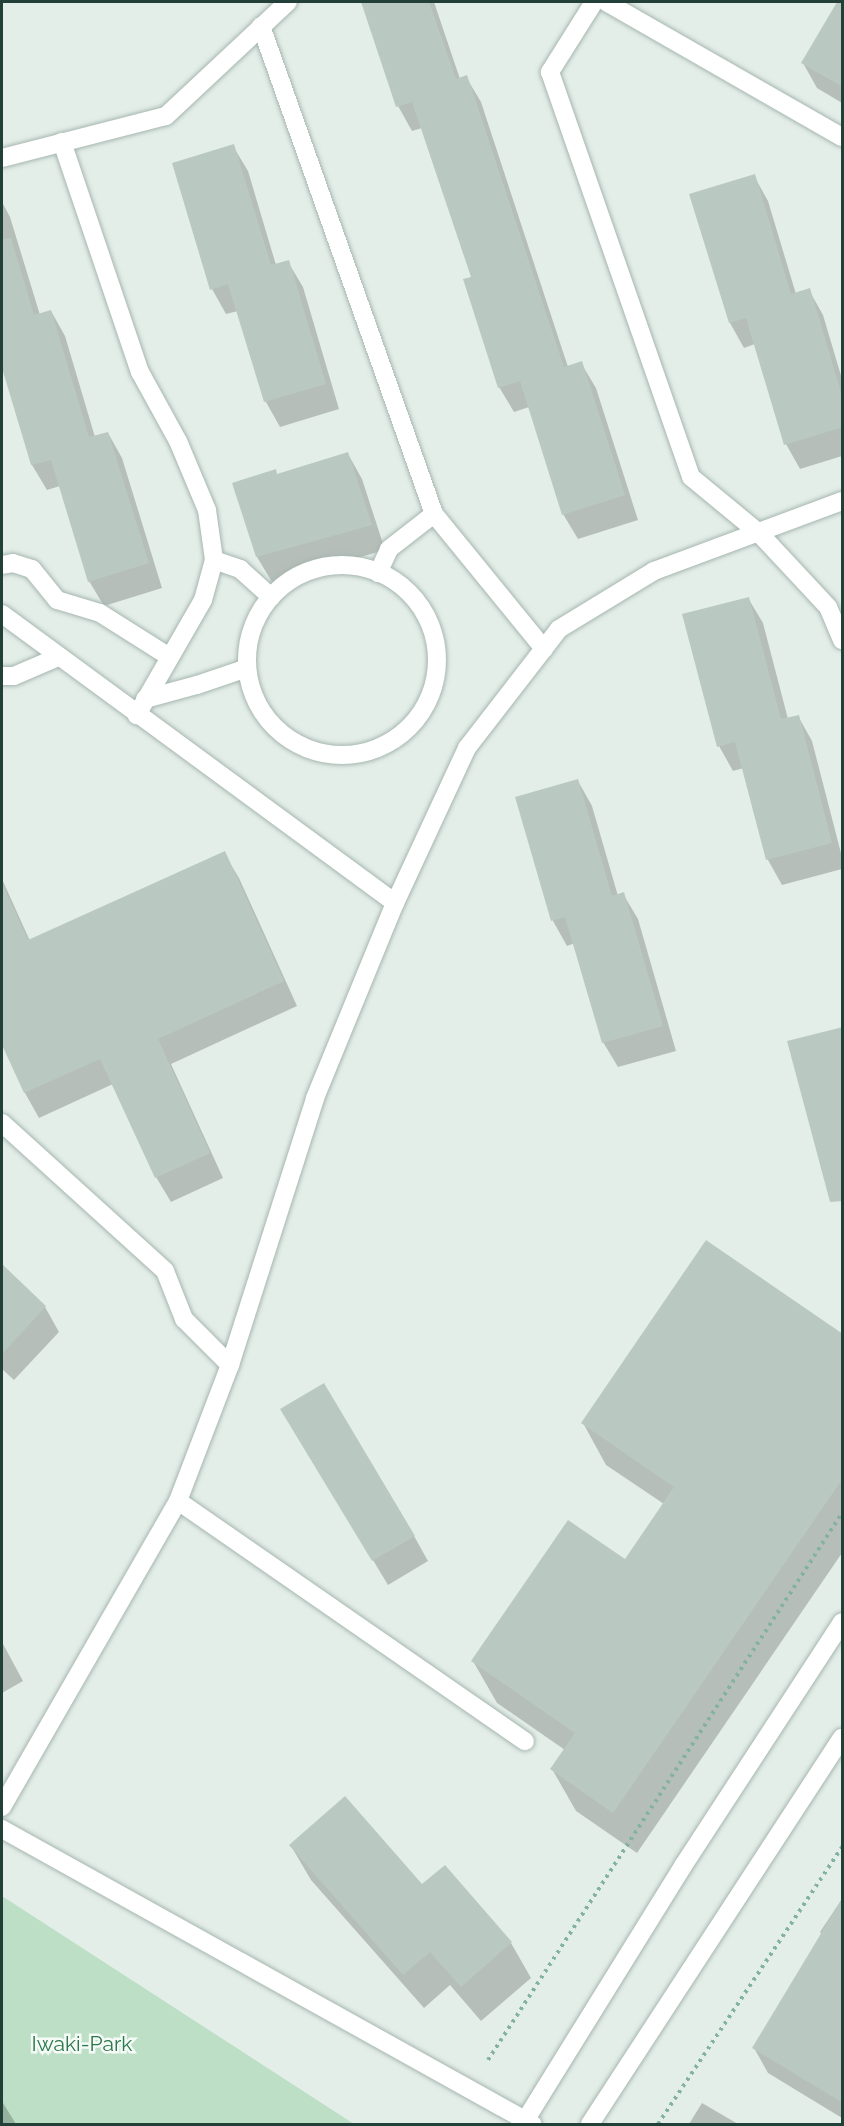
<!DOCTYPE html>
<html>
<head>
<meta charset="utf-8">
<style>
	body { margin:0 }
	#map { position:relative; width:844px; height:2126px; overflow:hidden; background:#e4eee9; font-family:Raleway,sans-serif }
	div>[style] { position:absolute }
	.green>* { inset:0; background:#bcdfc6 }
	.shadow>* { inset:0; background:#0003 }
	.building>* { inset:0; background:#b9c9c2 }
	.path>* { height:4px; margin-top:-2px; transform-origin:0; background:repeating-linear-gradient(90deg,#83b2a4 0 3px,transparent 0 7.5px) }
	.roads { filter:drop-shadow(0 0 2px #a6b6b0) drop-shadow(0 0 2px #a6b6b0) }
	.lane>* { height:18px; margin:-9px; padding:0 9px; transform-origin:9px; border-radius:9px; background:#fff }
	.lane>.ring { margin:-9px; padding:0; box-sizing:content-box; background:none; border:18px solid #fff; border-radius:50% }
	.street>* { height:18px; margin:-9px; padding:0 9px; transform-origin:9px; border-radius:9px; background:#fff }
	.secondary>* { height:18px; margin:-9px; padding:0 9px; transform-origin:9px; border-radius:9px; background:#fff }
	span { translate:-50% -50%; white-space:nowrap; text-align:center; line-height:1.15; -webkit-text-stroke:5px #f5faf7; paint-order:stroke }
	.park-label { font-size:21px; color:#2b784a }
	.frame { position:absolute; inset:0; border:3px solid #234038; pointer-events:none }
</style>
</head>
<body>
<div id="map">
	<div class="green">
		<div style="clip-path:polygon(2px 1896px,354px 2124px,2px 2124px)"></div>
	</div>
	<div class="shadow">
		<div style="clip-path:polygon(362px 2px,434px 2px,460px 79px,466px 77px,481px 102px,568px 367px,581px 363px,596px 388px,638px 520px,578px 539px,563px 514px,529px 407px,514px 412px,499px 387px,473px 278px,422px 128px,412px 131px,398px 106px)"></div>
		<div style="clip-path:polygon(838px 2px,842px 2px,842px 103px,817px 88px,803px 63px)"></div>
		<div style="clip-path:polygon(233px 146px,248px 171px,276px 265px,288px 262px,303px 287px,339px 409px,280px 427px,266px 402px,238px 311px,226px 314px,212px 289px)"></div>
		<div style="clip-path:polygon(754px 176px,768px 201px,796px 294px,809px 290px,823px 315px,842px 379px,842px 456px,800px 469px,786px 444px,755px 344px,744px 348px,730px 323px,691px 195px)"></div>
		<div style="clip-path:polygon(2px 202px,10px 217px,40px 315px,51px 311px,65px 336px,95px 437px,108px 433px,122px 458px,162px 588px,104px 606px,89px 581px,60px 486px,47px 490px,32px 465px,2px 366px)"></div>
		<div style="clip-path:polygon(348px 454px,362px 479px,385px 550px,272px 582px,257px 557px,233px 484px,278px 475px)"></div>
		<div style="clip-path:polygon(748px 598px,763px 623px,788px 719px,798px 716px,812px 741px,842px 857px,842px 869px,782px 885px,768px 860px,744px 768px,733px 771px,719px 746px)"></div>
		<div style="clip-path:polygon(578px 781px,592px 806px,618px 896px,623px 894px,638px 919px,676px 1051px,618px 1067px,603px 1042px,575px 943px,567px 946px,553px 921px,517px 798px)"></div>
		<div style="clip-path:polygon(224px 853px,239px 878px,297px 1006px,171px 1064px,223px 1178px,171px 1202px,156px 1177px,113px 1084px,39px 1118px,25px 1093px,2px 1042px,2px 879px,30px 941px)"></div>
		<div style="clip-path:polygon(2px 1266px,45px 1307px,59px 1332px,14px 1380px,2px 1369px)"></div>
		<div style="clip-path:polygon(842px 1336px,842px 1553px,637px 1853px,576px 1811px,552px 1769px,565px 1750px,497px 1703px,473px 1661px,625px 1561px,664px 1504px,606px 1465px,583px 1423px)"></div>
		<div style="clip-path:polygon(297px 1434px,414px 1536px,428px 1561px,388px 1585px)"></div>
		<div style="clip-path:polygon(2px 1642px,23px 1681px,2px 1693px)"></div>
		<div style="clip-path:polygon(291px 1846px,422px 1887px,444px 1868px,511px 1943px,531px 1978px,481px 2021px,450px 1985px,424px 2008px,311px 1880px)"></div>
		<div style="clip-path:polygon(842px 1899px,842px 2118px,768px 2073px,754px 2048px,822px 1935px,820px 1932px)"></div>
		<div style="clip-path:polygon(2px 2103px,3px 2103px,16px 2124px,2px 2124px)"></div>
		<div style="clip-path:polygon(702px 2103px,738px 2124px,689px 2124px)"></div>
	</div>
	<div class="building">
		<div style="clip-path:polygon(361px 2px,429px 2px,456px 79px,467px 75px,564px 367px,582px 361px,625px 495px,562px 515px,520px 381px,498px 388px,463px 279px,471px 277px,412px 102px,396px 107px)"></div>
		<div style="clip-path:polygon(837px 2px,843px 2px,843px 87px,801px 63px)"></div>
		<div style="clip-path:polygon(234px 144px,271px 265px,289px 260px,326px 384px,264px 402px,228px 284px,210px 290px,172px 163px)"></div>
		<div style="clip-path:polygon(755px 174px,791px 294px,810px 288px,843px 399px,843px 427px,784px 445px,746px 318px,729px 323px,689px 194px)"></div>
		<div style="clip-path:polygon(11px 238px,34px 315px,51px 310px,89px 437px,108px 432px,149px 563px,88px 582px,51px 460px,31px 465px,2px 368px,2px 239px)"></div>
		<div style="clip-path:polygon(348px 452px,372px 525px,256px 557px,232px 483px,276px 469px,277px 474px)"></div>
		<div style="clip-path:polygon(749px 597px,781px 719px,799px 715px,832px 843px,766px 860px,735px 742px,717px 747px,682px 614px)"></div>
		<div style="clip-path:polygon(578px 779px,612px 896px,624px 892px,663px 1026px,602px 1043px,565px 917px,551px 921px,515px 797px)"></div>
		<div style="clip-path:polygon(225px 851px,284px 981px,158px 1039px,210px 1153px,155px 1178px,100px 1059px,24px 1093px,2px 1045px,2px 883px,28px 940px)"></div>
		<div style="clip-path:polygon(843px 1027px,843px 1201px,830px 1202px,787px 1041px)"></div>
		<div style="clip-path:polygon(706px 1240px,843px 1334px,843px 1478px,613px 1813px,550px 1769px,575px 1733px,471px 1661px,568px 1520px,625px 1559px,674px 1487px,581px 1423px)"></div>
		<div style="clip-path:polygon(2px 1264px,46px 1306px,2px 1354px)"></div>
		<div style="clip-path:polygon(324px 1383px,415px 1536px,372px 1561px,280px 1409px)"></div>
		<div style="clip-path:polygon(345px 1796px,422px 1884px,445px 1865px,512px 1942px,461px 1987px,430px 1952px,403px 1975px,289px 1845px)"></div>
		<div style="clip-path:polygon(843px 1897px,843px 2103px,752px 2048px)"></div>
	</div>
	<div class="path">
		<div style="left:488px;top:2060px;width:652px;rotate:-57.09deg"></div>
		<div style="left:658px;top:2124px;width:333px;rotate:-56.4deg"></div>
	</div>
	<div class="roads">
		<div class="lane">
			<div style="left:594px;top:2px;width:83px;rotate:122.2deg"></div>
			<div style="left:550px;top:72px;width:429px;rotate:70.8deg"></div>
			<div style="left:691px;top:477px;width:88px;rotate:39.5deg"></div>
			<div style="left:759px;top:533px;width:101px;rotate:47deg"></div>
			<div style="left:828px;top:607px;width:36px;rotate:67deg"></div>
			<div style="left:261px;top:26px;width:518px;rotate:70.48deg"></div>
			<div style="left:434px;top:514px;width:174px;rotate:50.8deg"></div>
			<div style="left:62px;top:142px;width:243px;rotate:71.3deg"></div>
			<div style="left:140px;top:372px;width:79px;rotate:61.2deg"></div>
			<div style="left:178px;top:441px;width:75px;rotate:67.2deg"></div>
			<div style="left:207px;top:510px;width:50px;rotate:82deg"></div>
			<div style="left:214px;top:560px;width:41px;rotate:105.4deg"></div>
			<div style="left:203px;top:600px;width:133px;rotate:119.9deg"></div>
			<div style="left:2px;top:158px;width:169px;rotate:-14.4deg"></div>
			<div style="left:166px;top:116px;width:167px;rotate:-43.1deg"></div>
			<div style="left:214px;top:560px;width:28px;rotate:19deg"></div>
			<div style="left:240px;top:569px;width:42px;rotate:42.1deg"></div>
			<div class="ring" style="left:247px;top:565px;width:172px;height:172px"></div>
			<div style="left:2px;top:565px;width:11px;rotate:-10deg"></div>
			<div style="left:13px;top:563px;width:20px;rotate:18deg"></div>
			<div style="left:32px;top:569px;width:40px;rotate:51deg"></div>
			<div style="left:57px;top:600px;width:45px;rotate:16.8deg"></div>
			<div style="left:100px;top:613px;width:80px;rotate:32.3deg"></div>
			<div style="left:378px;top:573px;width:26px;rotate:-65deg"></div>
			<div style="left:389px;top:549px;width:57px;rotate:-37.9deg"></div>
			<div style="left:2px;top:614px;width:488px;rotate:36.3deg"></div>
			<div style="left:2px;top:676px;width:12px"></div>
			<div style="left:14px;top:676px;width:48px;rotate:-23.4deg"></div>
			<div style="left:145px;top:699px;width:54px;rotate:-15.1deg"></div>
			<div style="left:197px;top:685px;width:53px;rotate:-18.8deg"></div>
			<div style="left:2px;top:1123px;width:220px;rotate:42.2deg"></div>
			<div style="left:165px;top:1271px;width:52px;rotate:68.4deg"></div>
			<div style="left:184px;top:1319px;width:65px;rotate:45deg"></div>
			<div style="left:178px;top:1501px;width:422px;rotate:34.7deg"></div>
		</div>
		<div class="street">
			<div style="left:606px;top:2px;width:272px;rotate:29.8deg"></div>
			<div style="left:2px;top:1807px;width:353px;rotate:-60.1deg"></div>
			<div style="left:178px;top:1501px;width:146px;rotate:-69.1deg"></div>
			<div style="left:230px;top:1365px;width:280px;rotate:-72.3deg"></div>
			<div style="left:315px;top:1098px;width:211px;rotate:-67.7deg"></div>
			<div style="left:395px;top:903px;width:171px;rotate:-65.1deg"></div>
			<div style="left:467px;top:748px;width:150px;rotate:-52.3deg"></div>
			<div style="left:559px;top:629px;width:111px;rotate:-31.4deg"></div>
			<div style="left:654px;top:571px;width:201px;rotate:-20.4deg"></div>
			<div style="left:2px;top:1829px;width:607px;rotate:29.1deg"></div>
		</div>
		<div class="secondary">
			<div style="left:523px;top:2124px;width:304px;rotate:-58.2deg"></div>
			<div style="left:683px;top:1866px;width:291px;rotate:-56.9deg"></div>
			<div style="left:590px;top:2124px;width:461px;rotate:-56.9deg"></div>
		</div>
	</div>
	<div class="park-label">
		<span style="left:82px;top:2044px">Iwaki-Park</span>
	</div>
	<div class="frame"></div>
</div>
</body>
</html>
